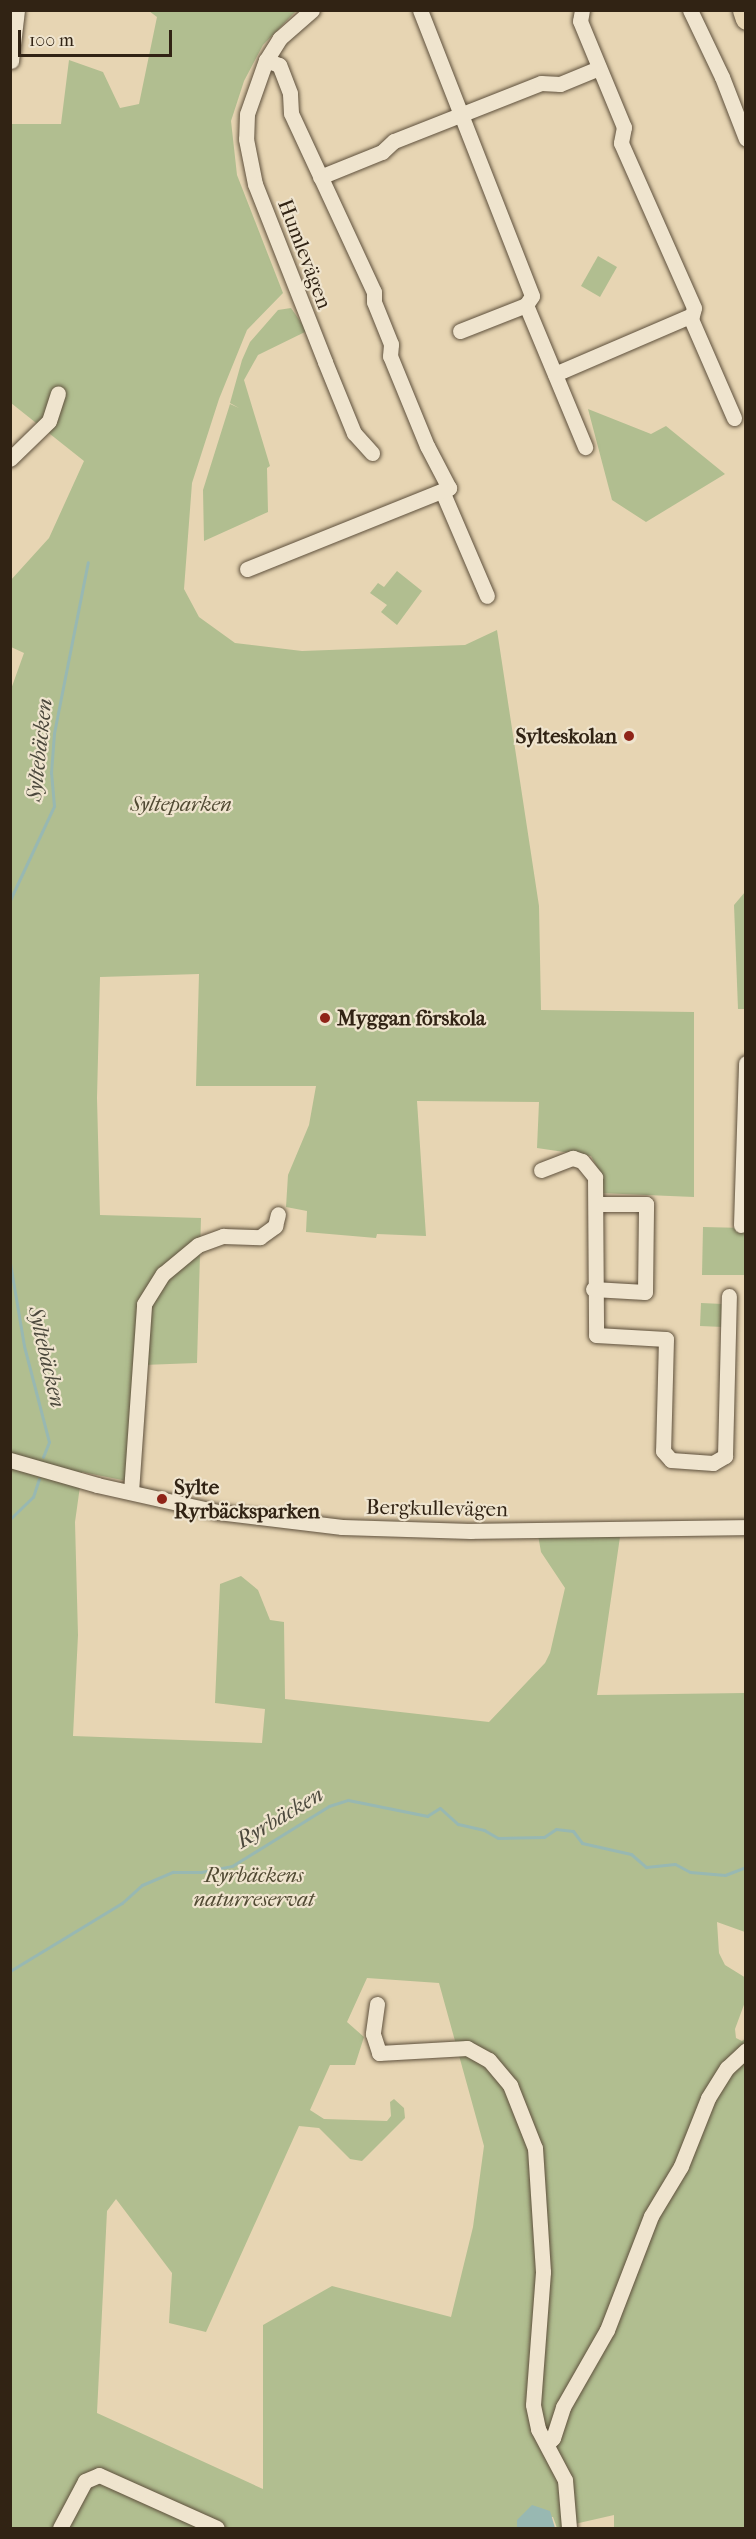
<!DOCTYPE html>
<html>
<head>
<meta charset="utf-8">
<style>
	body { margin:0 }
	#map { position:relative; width:756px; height:2539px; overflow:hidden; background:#e7d5b3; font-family:"IM FELL French Canon",serif }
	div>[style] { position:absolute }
	.green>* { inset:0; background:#b1be90 }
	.water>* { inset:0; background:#98b8b2 }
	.stream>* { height:3px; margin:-1.5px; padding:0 1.5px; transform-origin:1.5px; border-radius:1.5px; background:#98b8b2 }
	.roads { filter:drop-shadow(0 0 2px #5e503c) drop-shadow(0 0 2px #5e503c) }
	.minor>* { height:15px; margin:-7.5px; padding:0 7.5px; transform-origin:7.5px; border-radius:7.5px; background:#efe4ce }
	.highway>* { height:21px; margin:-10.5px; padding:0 10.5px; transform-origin:10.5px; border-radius:10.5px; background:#e7d5b3 }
	.dots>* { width:16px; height:16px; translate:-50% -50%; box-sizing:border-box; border:3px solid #efe4ce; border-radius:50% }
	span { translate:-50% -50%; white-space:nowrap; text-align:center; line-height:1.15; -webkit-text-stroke:4.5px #efe4ce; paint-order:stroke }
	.street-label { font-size:21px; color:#312314 }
	.poi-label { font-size:21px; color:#312314; font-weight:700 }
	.right { translate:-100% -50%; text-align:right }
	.left { translate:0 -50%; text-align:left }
	.park-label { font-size:21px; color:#514a33; font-style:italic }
	.water-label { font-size:22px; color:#4b483c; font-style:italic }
	.frame { position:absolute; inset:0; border:12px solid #312314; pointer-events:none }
	.scale { position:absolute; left:18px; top:30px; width:154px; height:27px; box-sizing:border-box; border:3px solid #312314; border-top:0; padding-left:8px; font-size:18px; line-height:21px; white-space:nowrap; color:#312314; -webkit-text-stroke:4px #efe4ce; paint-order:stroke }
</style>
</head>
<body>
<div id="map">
	<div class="green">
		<div style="clip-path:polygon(evenodd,149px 11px,296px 11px,263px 45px,244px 81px,231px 121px,237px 175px,283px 293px,247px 330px,219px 399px,192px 483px,184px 589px,199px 617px,235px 643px,302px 651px,465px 645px,497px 630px,539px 906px,541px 1010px,694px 1012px,694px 1197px,599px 1193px,599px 1171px,591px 1156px,537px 1148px,539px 1102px,417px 1101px,426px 1236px,377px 1234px,376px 1238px,306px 1232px,307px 1211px,286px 1207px,288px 1175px,309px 1125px,316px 1086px,196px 1086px,199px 974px,100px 977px,97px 1098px,100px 1215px,201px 1218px,197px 1363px,143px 1365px,137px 1483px,82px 1472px,75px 1522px,78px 1635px,73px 1736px,262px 1743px,265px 1709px,215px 1703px,220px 1584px,241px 1576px,258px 1590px,270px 1620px,284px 1622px,285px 1699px,489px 1722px,545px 1663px,550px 1653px,565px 1588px,541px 1552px,538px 1535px,621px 1530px,597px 1695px,745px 1693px,745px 1932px,717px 1922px,719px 1953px,725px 1965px,746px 1978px,745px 2002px,735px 2029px,736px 2038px,742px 2041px,746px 2038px,745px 2528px,614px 2528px,614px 2515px,557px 2528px,553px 2517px,517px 2520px,517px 2528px,11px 2528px,10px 692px,24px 653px,11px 647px,10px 581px,49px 538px,84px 461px,11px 403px,10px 124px,61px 124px,69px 60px,103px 72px,120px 108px,139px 104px,157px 17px,149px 11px,367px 1978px,439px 1983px,484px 2146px,473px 2227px,451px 2317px,332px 2286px,263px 2325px,263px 2489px,97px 2413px,107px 2211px,116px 2199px,172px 2273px,169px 2323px,206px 2332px,299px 2126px,319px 2128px,350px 2159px,362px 2161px,405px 2118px,404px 2108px,394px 2099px,390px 2102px,391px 2116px,387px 2121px,324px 2119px,310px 2110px,330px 2065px,355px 2065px,364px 2037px,347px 2022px,367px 1978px)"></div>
		<div style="clip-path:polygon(598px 256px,617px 267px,600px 297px,581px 286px)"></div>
		<div style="clip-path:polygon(291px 308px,307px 331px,258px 355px,244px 380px,270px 466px,267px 468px,268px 512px,204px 541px,203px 490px,230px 404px,239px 408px,230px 403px,242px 360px,250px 342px,278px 310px)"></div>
		<div style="clip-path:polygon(588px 409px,651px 434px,666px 426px,725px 474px,646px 522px,612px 500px)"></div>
		<div style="clip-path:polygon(397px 571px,422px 591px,397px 625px,381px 612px,387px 605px,370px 593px,378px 583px,384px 587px)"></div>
		<div style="clip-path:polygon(745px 892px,745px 1009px,738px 1009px,734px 905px)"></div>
		<div style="clip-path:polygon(703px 1227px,745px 1228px,745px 1275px,702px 1275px)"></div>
		<div style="clip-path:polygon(701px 1303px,723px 1304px,723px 1327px,700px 1326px)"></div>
	</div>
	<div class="water">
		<div style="clip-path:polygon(532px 2505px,550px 2511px,555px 2528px,517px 2528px,517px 2520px)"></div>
	</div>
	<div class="stream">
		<div style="left:10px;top:900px;width:104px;rotate:-64.9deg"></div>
		<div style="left:54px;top:806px;width:33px;rotate:-95deg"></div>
		<div style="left:51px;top:773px;width:40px;rotate:-85.7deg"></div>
		<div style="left:54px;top:733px;width:174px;rotate:-78.8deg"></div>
		<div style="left:10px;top:1263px;width:84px;rotate:80.4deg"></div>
		<div style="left:24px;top:1346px;width:99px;rotate:75.4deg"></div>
		<div style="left:49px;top:1442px;width:16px;rotate:112deg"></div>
		<div style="left:10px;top:1519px;width:32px;rotate:-44deg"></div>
		<div style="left:33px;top:1497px;width:19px;rotate:-72deg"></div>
		<div style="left:10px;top:1971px;width:131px;rotate:-31.3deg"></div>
		<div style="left:122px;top:1903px;width:27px;rotate:-42deg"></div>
		<div style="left:142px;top:1885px;width:34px;rotate:-23deg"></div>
		<div style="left:173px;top:1872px;width:28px"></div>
		<div style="left:201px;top:1872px;width:32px;rotate:-11deg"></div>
		<div style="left:232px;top:1866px;width:114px;rotate:-31.7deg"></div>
		<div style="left:329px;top:1806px;width:20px;rotate:-18deg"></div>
		<div style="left:348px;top:1800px;width:81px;rotate:11.4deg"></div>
		<div style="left:427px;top:1816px;width:15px;rotate:-32deg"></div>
		<div style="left:440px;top:1808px;width:24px;rotate:42deg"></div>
		<div style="left:458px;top:1824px;width:27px;rotate:13deg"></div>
		<div style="left:484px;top:1830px;width:16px;rotate:30deg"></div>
		<div style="left:498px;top:1838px;width:46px;rotate:-1.2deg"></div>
		<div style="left:544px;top:1837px;width:14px;rotate:-34deg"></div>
		<div style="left:556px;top:1829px;width:17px;rotate:7deg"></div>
		<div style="left:573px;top:1831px;width:15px;rotate:53deg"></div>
		<div style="left:582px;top:1843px;width:50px;rotate:12.7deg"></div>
		<div style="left:631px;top:1854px;width:20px;rotate:41deg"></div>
		<div style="left:646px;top:1867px;width:29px;rotate:-6deg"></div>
		<div style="left:675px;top:1864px;width:17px;rotate:28deg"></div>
		<div style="left:690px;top:1872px;width:35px;rotate:5deg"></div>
		<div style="left:725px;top:1875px;width:22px;rotate:-21deg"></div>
	</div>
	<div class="roads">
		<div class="minor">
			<div style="left:312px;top:10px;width:43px;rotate:138.8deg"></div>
			<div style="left:280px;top:38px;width:26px;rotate:122deg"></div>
			<div style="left:266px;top:60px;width:57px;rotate:109.4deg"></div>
			<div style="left:247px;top:114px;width:25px;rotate:92deg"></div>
			<div style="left:246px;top:139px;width:46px;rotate:78.7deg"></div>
			<div style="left:255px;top:184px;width:191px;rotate:68.5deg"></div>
			<div style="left:325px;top:362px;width:77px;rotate:67.8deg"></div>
			<div style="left:354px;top:433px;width:27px;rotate:48deg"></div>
			<div style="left:420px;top:10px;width:307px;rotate:68.6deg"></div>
			<div style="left:532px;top:296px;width:11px;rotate:124deg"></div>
			<div style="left:526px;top:305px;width:154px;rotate:67.4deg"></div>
			<div style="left:582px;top:10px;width:11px;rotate:100deg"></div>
			<div style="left:580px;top:21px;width:115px;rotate:67.5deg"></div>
			<div style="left:624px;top:127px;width:16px;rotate:101deg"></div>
			<div style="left:621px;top:143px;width:180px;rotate:66.1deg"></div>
			<div style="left:694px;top:308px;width:11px;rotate:105deg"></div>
			<div style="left:691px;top:319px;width:108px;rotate:66.5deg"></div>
			<div style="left:690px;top:10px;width:74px;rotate:64.5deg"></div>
			<div style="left:722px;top:77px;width:66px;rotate:68.8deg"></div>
			<div style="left:11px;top:61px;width:51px;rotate:-83.3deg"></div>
			<div style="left:320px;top:177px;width:67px;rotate:-22deg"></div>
			<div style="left:382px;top:152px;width:16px;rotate:-43deg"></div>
			<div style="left:394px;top:141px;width:158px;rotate:-21.5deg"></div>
			<div style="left:541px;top:83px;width:19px;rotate:3deg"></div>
			<div style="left:560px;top:84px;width:42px;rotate:-22.3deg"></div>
			<div style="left:460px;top:331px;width:71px;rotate:-21.5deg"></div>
			<div style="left:555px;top:374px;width:149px;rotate:-23.3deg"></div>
			<div style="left:10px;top:459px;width:54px;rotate:-44.3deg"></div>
			<div style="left:49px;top:421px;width:29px;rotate:-72deg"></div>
			<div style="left:442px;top:491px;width:114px;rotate:66.8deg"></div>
			<div style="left:247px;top:569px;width:218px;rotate:-21.9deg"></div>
			<div style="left:449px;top:488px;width:47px;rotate:-117.6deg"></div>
			<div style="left:427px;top:446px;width:97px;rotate:-112.3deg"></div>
			<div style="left:390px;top:356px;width:12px;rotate:-85deg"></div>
			<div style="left:391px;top:344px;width:45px;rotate:-112deg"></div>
			<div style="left:374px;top:302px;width:10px;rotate:-90deg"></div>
			<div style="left:374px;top:292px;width:197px;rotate:-114.9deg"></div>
			<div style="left:291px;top:113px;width:20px;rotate:-93deg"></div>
			<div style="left:290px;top:93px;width:30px;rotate:-111deg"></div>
			<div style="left:279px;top:65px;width:14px;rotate:-159deg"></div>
			<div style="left:541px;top:1170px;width:34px;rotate:-21deg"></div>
			<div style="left:573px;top:1158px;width:9px;rotate:18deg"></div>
			<div style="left:582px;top:1161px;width:21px;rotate:51deg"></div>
			<div style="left:595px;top:1177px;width:158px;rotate:89.6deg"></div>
			<div style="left:596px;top:1335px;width:70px;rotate:3.3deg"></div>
			<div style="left:666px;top:1339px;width:112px;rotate:91.5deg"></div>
			<div style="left:663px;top:1451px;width:12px;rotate:48deg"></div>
			<div style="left:671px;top:1460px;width:42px;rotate:4.1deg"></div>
			<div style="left:713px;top:1463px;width:14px;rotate:-30deg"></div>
			<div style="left:725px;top:1456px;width:160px;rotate:-88.6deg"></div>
			<div style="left:741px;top:1225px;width:162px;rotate:-88.2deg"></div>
			<div style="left:593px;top:1289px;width:52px;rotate:3.3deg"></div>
			<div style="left:645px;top:1292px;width:88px;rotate:-89.3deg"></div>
			<div style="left:646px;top:1204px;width:50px;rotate:180deg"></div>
			<div style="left:10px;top:1460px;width:91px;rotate:16deg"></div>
			<div style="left:97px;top:1485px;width:124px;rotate:12.6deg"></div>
			<div style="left:218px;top:1512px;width:125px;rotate:6.9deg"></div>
			<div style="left:342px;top:1527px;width:129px;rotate:1.8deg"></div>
			<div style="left:471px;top:1531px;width:275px;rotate:-0.8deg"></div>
			<div style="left:131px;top:1492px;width:188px;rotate:-86deg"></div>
			<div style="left:144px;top:1304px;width:36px;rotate:-58deg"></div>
			<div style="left:163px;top:1274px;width:45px;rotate:-39.6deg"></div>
			<div style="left:198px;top:1245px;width:27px;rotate:-20deg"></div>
			<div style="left:223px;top:1236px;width:37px;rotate:2deg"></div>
			<div style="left:260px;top:1237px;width:19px;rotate:-36deg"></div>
			<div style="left:275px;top:1226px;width:12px;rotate:-76deg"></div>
			<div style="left:377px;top:2004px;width:30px;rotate:98deg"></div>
			<div style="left:373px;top:2034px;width:20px;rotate:72deg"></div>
			<div style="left:379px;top:2053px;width:88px;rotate:-3.3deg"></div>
			<div style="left:467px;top:2048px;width:25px;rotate:29deg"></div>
			<div style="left:489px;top:2060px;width:33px;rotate:50deg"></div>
			<div style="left:510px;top:2085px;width:68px;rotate:68.4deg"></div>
			<div style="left:535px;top:2148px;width:124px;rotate:86.3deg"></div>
			<div style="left:543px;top:2272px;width:133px;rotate:94.3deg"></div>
			<div style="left:533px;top:2405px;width:25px;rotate:78deg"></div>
			<div style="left:538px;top:2429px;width:58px;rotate:62.1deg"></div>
			<div style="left:565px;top:2480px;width:48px;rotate:85.2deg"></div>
			<div style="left:548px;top:2443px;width:7px;rotate:-45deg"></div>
			<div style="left:553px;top:2438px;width:33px;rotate:-72deg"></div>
			<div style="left:563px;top:2407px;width:89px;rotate:-60.3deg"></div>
			<div style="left:607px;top:2330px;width:122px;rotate:-68.9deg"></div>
			<div style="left:651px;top:2216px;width:58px;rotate:-59deg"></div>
			<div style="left:681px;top:2166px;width:73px;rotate:-68.3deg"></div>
			<div style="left:708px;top:2098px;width:36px;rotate:-58deg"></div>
			<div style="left:727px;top:2068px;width:26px;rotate:-43deg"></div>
			<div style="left:60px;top:2528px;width:53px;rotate:-62deg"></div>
			<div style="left:85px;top:2481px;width:15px;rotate:-23deg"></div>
			<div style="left:99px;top:2475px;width:129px;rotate:24.2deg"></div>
		</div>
		<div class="highway">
			<div style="left:743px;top:10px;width:9px;rotate:72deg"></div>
		</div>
	</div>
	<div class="dots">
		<div style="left:629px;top:736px;background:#8f2418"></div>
		<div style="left:325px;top:1018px;background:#8f2418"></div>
		<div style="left:162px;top:1499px;background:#8f2418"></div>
	</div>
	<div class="street-label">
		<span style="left:305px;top:254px;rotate:69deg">Humlevägen</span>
		<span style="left:437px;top:1508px;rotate:1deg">Bergkullevägen</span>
	</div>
	<div class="poi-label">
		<span class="right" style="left:617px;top:736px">Sylteskolan</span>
		<span class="left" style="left:337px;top:1018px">Myggan förskola</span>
		<span class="left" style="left:174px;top:1499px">Sylte<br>Ryrbäcksparken</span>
	</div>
	<div class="park-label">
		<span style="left:181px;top:804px">Sylteparken</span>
		<span style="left:254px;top:1887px">Ryrbäckens<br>naturreservat</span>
	</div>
	<div class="water-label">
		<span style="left:40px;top:750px;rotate:-84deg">Syltebäcken</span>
		<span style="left:46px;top:1357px;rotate:77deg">Syltebäcken</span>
		<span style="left:280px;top:1818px;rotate:-31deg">Ryrbäcken</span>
	</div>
	<div class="frame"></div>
	<div class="scale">100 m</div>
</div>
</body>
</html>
